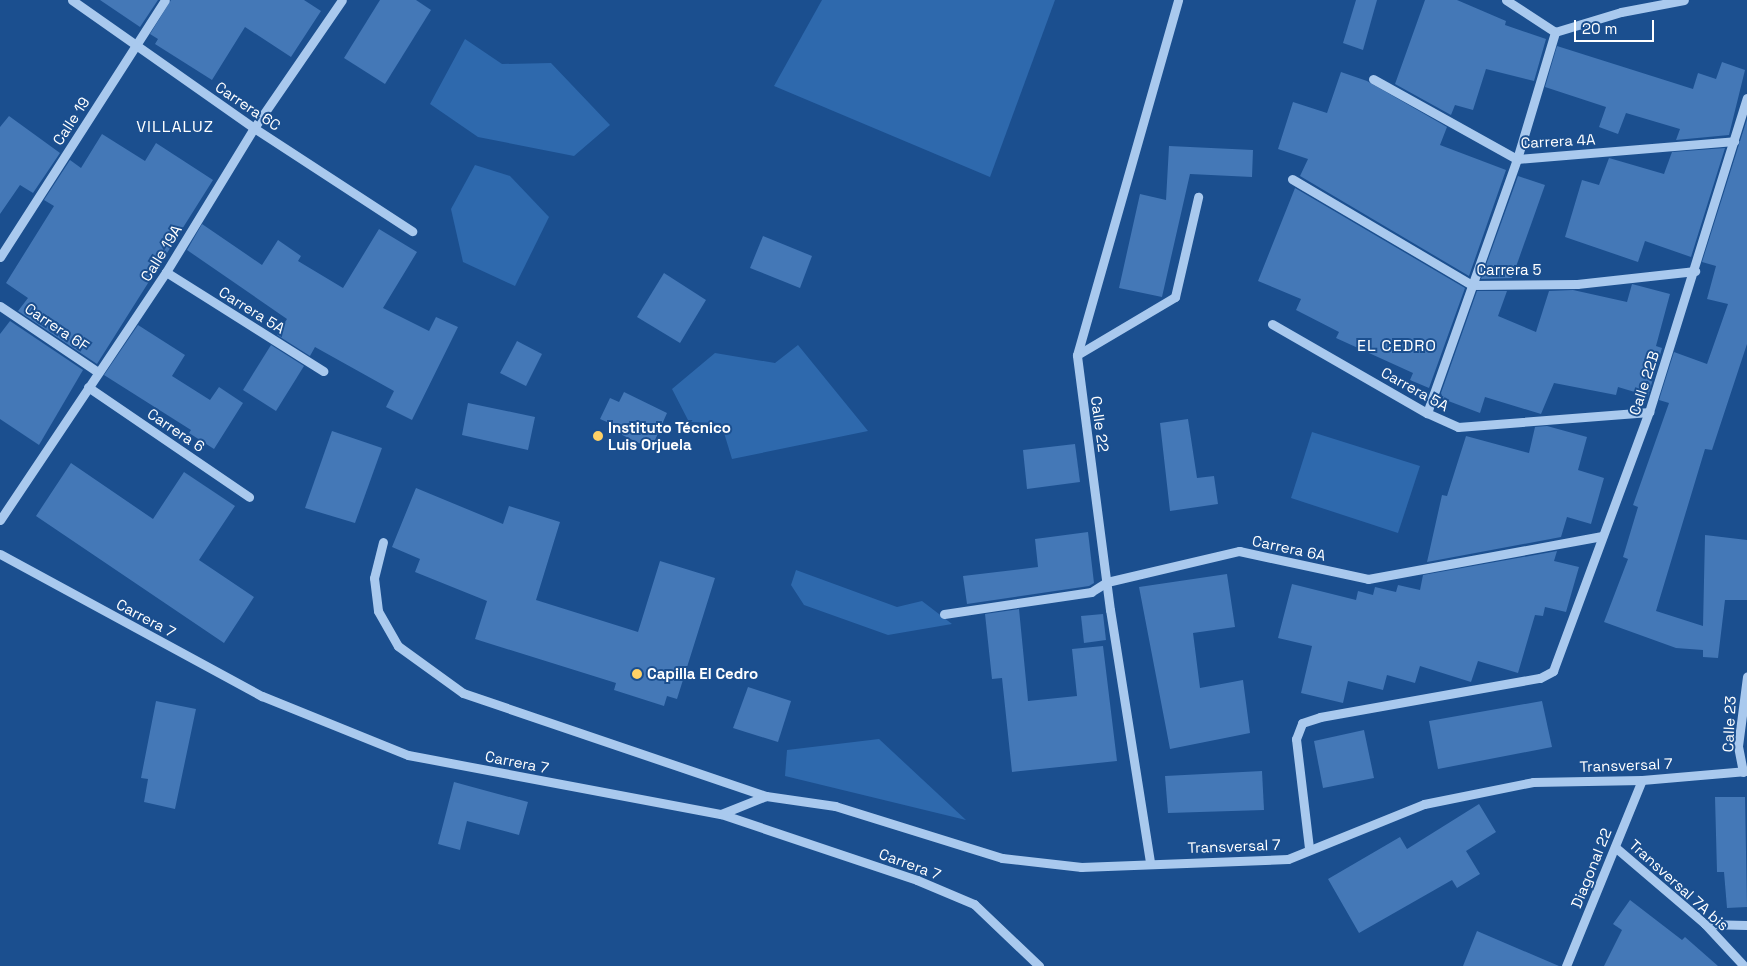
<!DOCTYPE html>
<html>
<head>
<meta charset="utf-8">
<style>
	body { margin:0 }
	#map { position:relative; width:1747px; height:966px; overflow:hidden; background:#1b4f8f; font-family:"Space Grotesk",sans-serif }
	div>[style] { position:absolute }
	.green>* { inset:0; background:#2e69ad }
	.building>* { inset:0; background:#4478b7 }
	.minor>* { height:9px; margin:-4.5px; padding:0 4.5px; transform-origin:4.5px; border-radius:4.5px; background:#a9c9ee }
	.dots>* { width:14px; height:14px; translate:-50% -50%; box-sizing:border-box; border:2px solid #1b4f8f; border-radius:50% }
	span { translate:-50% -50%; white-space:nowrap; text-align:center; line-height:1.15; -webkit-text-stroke:4px #1b4f8f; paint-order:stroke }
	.street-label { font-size:15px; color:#fff }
	.poi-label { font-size:15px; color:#fff; font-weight:700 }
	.left { translate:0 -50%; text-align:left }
	.neighbourhood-label { font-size:16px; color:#fff; letter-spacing:1px }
	.scale { position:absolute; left:1574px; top:20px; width:80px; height:22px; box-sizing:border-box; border:2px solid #fff; border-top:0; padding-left:6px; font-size:15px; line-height:18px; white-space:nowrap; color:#fff; -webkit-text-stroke:4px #1b4f8f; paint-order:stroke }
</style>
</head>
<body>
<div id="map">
	<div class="green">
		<div style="clip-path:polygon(822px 0,1055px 0,990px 177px,774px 86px)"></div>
		<div style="clip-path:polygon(465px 39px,502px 64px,551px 63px,610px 125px,574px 156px,478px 137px,430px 104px)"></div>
		<div style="clip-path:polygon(475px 165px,510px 176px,549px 217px,515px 286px,463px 262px,451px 209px)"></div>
		<div style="clip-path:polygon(798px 345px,868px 431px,732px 459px,721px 423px,689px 422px,672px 389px,715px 353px,775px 363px)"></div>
		<div style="clip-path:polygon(1312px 432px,1420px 466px,1398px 533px,1291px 498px)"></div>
		<div style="clip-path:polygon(796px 570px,897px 607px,922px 601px,952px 624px,888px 635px,804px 605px,791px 585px)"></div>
		<div style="clip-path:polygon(879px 739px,966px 820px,785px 776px,787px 750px)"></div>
	</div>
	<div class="building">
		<div style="clip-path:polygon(100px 0,158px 0,140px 27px)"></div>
		<div style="clip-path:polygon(171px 0,304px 0,321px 11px,291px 57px,245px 27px,212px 80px,155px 44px,158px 39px,150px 34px)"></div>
		<div style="clip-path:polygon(380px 0,416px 0,431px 10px,385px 84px,344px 58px)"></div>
		<div style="clip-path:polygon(1356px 0,1377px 0,1363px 50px,1343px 43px)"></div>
		<div style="clip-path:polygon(1425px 0,1457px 0,1506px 21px,1505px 25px,1546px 39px,1534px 81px,1486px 69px,1473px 110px,1455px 105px,1451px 115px,1395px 84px)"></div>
		<div style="clip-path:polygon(1557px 46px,1693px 89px,1698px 73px,1716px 79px,1722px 62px,1745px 70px,1729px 135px,1676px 140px,1680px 129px,1626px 113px,1618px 134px,1599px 127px,1606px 107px,1545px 87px)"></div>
		<div style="clip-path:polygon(1341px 72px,1367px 81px,1447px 127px,1440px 145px,1506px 170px,1469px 276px,1300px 176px,1308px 159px,1278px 149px,1293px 102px,1327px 113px)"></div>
		<div style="clip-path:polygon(9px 116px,60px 153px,33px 193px,20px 185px,0 214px,0 127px)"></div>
		<div style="clip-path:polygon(1747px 119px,1747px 344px,1712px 450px,1705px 449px,1656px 611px,1703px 626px,1705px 535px,1747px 540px,1747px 600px,1725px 600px,1718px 658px,1703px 657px,1703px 650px,1676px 648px,1604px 622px,1628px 559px,1623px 557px,1638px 507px,1633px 505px,1669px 403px,1659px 400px,1674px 352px,1707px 364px,1728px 304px,1707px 299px,1716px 266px,1702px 262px)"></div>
		<div style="clip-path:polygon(102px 134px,145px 161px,156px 143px,213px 180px,97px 364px,18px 311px,28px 298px,6px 283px,54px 206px,44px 200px,70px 160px,81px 168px)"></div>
		<div style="clip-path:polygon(1169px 146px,1253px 150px,1252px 177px,1190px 174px,1162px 297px,1119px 288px,1140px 194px,1166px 200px)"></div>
		<div style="clip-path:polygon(1725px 148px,1691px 257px,1645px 241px,1638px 262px,1565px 237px,1582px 180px,1599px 185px,1609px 158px,1664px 174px,1672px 152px)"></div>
		<div style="clip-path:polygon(1518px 176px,1545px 185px,1512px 278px,1481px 279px)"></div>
		<div style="clip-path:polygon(1295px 188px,1465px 288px,1429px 388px,1410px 380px,1413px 373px,1336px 338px,1339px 332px,1296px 310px,1301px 299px,1258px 281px)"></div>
		<div style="clip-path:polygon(202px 224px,262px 265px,278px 240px,301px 256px,298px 261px,343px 288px,379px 229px,417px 252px,383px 308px,429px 331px,436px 317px,458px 327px,412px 420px,386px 407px,394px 391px,315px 347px,310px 356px,277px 335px,287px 319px,187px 250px)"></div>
		<div style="clip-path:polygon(763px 236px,812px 256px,800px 288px,750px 268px)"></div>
		<div style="clip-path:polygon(664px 273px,706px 300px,680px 343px,637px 317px)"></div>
		<div style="clip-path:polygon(1632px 284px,1670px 294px,1656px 346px,1662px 348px,1648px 396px,1618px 387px,1616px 395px,1554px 383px,1541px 414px,1485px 397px,1480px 413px,1443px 399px,1441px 393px,1477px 291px,1507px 291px,1498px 316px,1536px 332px,1549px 291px,1573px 290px,1627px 302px)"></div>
		<div style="clip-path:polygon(10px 321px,83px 370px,39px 445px,0 419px,0 334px)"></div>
		<div style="clip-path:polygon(138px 325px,185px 355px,172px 376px,210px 400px,219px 387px,243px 403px,214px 449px,189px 433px,191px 430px,104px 375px)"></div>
		<div style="clip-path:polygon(517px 341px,542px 354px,526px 386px,500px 373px)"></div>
		<div style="clip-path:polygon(271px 345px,304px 366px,276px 411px,243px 390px)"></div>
		<div style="clip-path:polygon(624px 392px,667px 413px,651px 449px,612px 430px,614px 425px,600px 419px,610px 398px,619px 402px)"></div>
		<div style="clip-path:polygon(468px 403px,535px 417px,528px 450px,462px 435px)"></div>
		<div style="clip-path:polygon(1188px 419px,1197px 478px,1214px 476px,1218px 504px,1170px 511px,1160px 423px)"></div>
		<div style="clip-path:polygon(1547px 426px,1587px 437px,1578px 470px,1604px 478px,1591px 524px,1567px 517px,1561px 537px,1427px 562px,1442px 495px,1447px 496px,1466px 436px,1529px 453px,1535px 427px)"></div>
		<div style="clip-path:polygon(332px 431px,382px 448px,355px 523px,305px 508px)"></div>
		<div style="clip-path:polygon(1075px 444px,1080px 482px,1027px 489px,1023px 450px)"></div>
		<div style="clip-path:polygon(71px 463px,153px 519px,184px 472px,235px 506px,199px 560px,254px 597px,224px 643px,36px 516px)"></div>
		<div style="clip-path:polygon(416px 488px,503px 524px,509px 506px,560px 522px,536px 600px,638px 632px,660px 561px,715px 578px,677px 699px,667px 696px,664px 706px,614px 690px,616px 683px,475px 639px,487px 601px,415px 572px,420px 559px,392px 547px)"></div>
		<div style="clip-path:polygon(1088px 532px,1094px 583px,1089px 586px,967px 604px,963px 576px,1038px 567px,1035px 539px)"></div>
		<div style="clip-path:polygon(1557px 551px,1554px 561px,1579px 567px,1566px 612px,1545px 607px,1543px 616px,1535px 615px,1518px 673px,1478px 661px,1471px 682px,1420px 666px,1415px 683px,1387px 675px,1383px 690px,1348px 681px,1343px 703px,1301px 693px,1312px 646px,1278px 638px,1292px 584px,1356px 600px,1358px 591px,1373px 595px,1375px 587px,1396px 592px,1398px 585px,1420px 590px,1423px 575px)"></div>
		<div style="clip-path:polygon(1227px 574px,1235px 627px,1193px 633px,1200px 688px,1243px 680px,1250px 733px,1170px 749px,1139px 587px)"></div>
		<div style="clip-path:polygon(1019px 609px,1028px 701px,1077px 696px,1072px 649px,1103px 646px,1117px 761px,1012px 772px,1002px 678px,992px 679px,985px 614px)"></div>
		<div style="clip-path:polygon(1103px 614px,1106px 640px,1084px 643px,1081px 616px)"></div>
		<div style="clip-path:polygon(748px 687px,791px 701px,778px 742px,733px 728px)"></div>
		<div style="clip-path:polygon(156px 701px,196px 709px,175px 809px,144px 802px,148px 779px,141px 778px)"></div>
		<div style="clip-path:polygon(1542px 701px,1552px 747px,1438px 769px,1429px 721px)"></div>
		<div style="clip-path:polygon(1364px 730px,1374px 778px,1323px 788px,1314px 741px)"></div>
		<div style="clip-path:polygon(1262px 771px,1264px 810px,1168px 813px,1165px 776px)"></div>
		<div style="clip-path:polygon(454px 782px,528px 802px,519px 835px,467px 821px,460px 850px,438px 844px)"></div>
		<div style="clip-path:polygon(1715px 797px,1745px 797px,1747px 907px,1727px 908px,1724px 872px,1717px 872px)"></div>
		<div style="clip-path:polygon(1479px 804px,1496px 832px,1466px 851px,1480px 874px,1457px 888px,1452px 880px,1359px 933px,1328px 879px,1400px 837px,1407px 849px)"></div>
		<div style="clip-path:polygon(1630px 900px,1682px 940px,1685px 937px,1718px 966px,1604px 966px,1622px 930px,1613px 924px)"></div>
		<div style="clip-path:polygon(1477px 931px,1559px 966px,1463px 966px)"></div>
	</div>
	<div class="minor">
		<div style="left:72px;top:0;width:223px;rotate:35.1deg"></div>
		<div style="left:254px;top:128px;width:189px;rotate:33.1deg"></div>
		<div style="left:1506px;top:0;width:59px;rotate:33.1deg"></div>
		<div style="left:1555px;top:32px;width:69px;rotate:-16.9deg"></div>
		<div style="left:1621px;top:12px;width:64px;rotate:-10.8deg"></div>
		<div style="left:1373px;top:79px;width:165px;rotate:29.1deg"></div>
		<div style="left:1517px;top:159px;width:218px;rotate:-4.7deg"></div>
		<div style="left:1292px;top:179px;width:209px;rotate:30.5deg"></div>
		<div style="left:1472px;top:285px;width:105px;rotate:-0.5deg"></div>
		<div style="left:1577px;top:284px;width:119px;rotate:-6.3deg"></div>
		<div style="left:0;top:257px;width:305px;rotate:-57.3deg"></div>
		<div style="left:166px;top:272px;width:186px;rotate:32.2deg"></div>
		<div style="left:0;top:306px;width:118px;rotate:34deg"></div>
		<div style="left:1272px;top:324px;width:179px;rotate:29.9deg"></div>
		<div style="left:1427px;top:413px;width:34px;rotate:24deg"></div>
		<div style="left:1458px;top:427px;width:192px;rotate:-4.5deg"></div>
		<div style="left:1077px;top:355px;width:114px;rotate:-30.6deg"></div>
		<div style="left:1175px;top:297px;width:103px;rotate:-77deg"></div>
		<div style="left:88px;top:387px;width:195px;rotate:34.3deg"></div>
		<div style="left:1427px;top:413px;width:269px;rotate:-70.5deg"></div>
		<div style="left:1517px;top:159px;width:133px;rotate:-73.3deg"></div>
		<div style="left:0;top:520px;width:298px;rotate:-56.2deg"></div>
		<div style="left:166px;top:272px;width:169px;rotate:-58.6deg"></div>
		<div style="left:254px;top:128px;width:155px;rotate:-55.5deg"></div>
		<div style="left:383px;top:542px;width:37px;rotate:104deg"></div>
		<div style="left:374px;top:578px;width:33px;rotate:83deg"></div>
		<div style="left:378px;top:611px;width:40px;rotate:60.3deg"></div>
		<div style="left:398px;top:646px;width:80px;rotate:35.9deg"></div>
		<div style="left:463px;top:693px;width:320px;rotate:18.8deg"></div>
		<div style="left:0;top:554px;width:298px;rotate:28.5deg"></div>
		<div style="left:262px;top:696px;width:157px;rotate:22deg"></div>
		<div style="left:408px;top:755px;width:319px;rotate:10.7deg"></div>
		<div style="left:721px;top:814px;width:207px;rotate:18.6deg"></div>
		<div style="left:917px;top:880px;width:62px;rotate:22.8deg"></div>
		<div style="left:974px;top:904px;width:90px;rotate:43.6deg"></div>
		<div style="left:944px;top:614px;width:149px;rotate:-8.5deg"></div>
		<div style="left:1091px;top:592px;width:19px;rotate:-32deg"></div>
		<div style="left:1107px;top:582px;width:136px;rotate:-13.2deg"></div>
		<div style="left:1239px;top:551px;width:132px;rotate:12.2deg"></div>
		<div style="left:1368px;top:579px;width:238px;rotate:-10.4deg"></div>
		<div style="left:1743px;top:772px;width:26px;rotate:-101deg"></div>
		<div style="left:1738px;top:746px;width:70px;rotate:-82.6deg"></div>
		<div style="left:721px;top:814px;width:48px;rotate:-21.8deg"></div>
		<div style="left:766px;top:796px;width:70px;rotate:8.2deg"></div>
		<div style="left:835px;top:806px;width:175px;rotate:17.3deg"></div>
		<div style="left:1002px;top:858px;width:80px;rotate:6.5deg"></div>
		<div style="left:1081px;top:867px;width:207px;rotate:-2.2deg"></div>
		<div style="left:1288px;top:859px;width:147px;rotate:-22deg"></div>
		<div style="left:1424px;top:804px;width:111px;rotate:-11.4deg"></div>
		<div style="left:1533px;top:782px;width:109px;rotate:-1.1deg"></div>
		<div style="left:1642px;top:780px;width:105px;rotate:-4.9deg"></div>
		<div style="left:1615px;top:847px;width:118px;rotate:40.5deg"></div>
		<div style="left:1705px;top:924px;width:57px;rotate:47.1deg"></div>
		<div style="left:1309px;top:848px;width:110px;rotate:-96.8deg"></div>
		<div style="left:1296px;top:739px;width:17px;rotate:-69deg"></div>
		<div style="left:1302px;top:723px;width:19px;rotate:-18deg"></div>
		<div style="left:1320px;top:717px;width:223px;rotate:-10.1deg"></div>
		<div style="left:1540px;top:678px;width:15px;rotate:-28deg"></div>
		<div style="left:1553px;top:671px;width:276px;rotate:-69.7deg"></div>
		<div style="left:1649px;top:412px;width:329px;rotate:-72.7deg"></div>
		<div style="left:1150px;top:862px;width:255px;rotate:-99deg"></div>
		<div style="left:1110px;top:610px;width:257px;rotate:-97.4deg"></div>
		<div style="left:1077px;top:355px;width:369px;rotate:-74.1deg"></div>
		<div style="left:1705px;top:924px;width:42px;rotate:1.4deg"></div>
		<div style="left:1566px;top:966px;width:201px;rotate:-67.8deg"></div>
	</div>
	<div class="dots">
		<div style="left:598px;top:436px;background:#ffd166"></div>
		<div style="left:637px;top:674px;background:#ffd166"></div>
	</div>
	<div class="street-label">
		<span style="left:248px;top:106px;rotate:34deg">Carrera 6C</span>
		<span style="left:71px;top:121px;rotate:-57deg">Calle 19</span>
		<span style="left:1558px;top:141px;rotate:-3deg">Carrera 4A</span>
		<span style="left:161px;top:253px;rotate:-58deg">Calle 19A</span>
		<span style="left:1509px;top:270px">Carrera 5</span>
		<span style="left:252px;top:310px;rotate:32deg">Carrera 5A</span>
		<span style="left:57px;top:327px;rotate:34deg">Carrera 6F</span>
		<span style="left:1644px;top:383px;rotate:-72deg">Calle 22B</span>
		<span style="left:1415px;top:389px;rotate:29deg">Carrera 5A</span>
		<span style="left:1100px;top:424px;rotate:82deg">Calle 22</span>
		<span style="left:176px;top:430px;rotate:34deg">Carrera 6</span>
		<span style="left:1289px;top:548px;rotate:12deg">Carrera 6A</span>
		<span style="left:146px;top:618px;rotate:28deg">Carrera 7</span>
		<span style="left:1729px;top:724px;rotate:-87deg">Calle 23</span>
		<span style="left:517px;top:762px;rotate:11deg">Carrera 7</span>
		<span style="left:1626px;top:765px;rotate:-2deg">Transversal 7</span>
		<span style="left:1234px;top:846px;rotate:-2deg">Transversal 7</span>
		<span style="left:910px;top:864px;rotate:20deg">Carrera 7</span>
		<span style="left:1591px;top:868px;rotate:-68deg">Diagonal 22</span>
		<span style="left:1679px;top:885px;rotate:42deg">Transversal 7A bis</span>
	</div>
	<div class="poi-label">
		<span class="left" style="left:608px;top:436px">Instituto Técnico<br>Luis Orjuela</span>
		<span class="left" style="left:647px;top:674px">Capilla El Cedro</span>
	</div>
	<div class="neighbourhood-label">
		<span style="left:175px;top:127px">VILLALUZ</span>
		<span style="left:1397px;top:346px">EL CEDRO</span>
	</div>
	<div class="scale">20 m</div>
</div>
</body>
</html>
